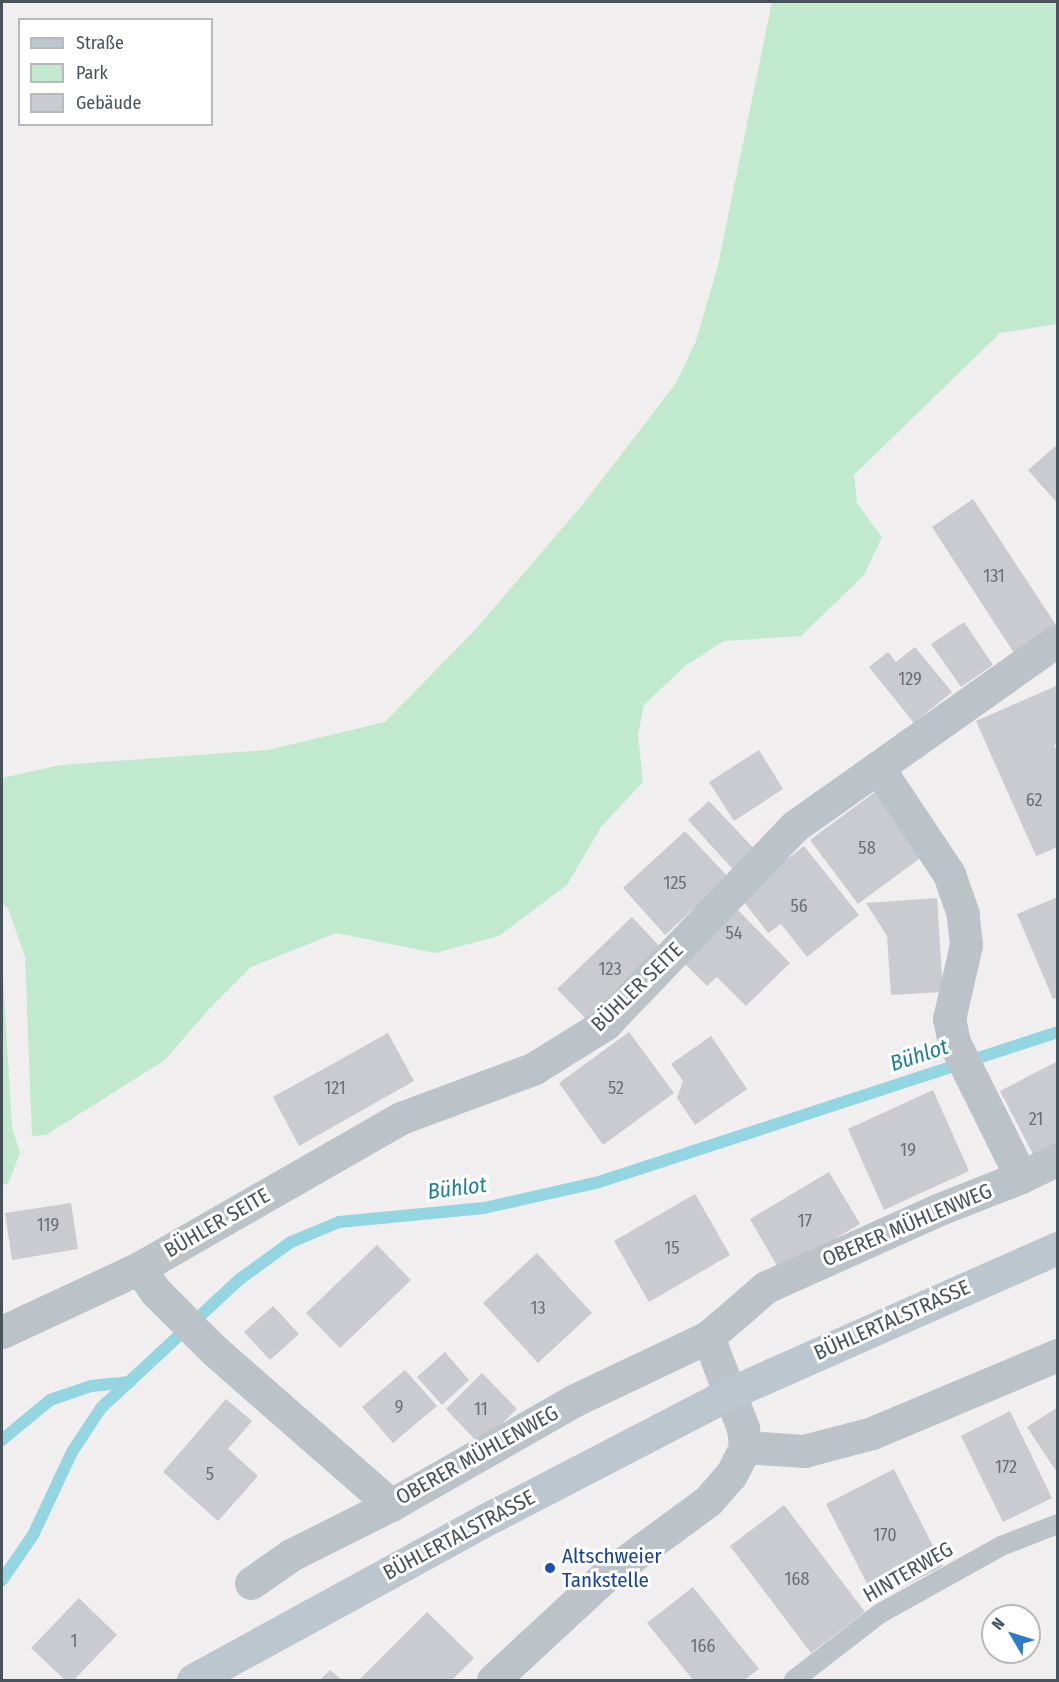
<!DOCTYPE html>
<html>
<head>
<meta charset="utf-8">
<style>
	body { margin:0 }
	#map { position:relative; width:1059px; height:1682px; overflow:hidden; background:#f0eeee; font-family:"Fira Sans Condensed",sans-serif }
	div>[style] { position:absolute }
	.green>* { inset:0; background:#c1e9ce }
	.stream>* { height:12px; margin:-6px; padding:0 6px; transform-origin:6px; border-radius:6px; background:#93d6e1 }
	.building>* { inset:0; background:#c9cbd0 }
	.lane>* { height:20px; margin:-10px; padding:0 10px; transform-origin:10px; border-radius:10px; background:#bbc3c9 }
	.street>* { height:33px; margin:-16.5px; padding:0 16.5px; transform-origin:16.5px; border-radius:16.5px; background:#bbc3c9 }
	.secondary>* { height:33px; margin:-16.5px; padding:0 16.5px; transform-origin:16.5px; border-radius:16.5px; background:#bcc6ce }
	.dots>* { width:16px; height:16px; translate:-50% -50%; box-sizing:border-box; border:3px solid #fff; border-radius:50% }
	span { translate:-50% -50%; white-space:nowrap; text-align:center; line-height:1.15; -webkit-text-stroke:6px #fff; paint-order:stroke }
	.number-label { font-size:18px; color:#687077 }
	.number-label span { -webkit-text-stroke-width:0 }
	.street-label { font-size:21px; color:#485259 }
	.transit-label { font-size:21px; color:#164399 }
	.left { translate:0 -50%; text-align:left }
	.water-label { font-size:22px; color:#1b8091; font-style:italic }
	.frame { position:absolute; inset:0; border:3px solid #485259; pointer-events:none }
	.legend { position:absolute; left:18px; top:18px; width:195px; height:108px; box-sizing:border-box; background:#fff; border:2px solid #b6babd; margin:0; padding:8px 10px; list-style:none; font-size:18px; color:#485259 }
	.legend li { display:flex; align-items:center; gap:12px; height:30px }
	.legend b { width:30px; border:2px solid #b6babd }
	.north { position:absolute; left:981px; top:1604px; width:60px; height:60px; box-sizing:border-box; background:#fff; border:2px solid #b6babd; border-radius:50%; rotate:308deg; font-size:16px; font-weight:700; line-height:24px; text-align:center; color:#485259 }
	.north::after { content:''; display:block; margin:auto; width:21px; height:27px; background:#2d7ccb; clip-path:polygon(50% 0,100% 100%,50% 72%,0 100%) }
</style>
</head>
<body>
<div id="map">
	<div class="green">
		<div style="clip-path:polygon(772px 2px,1057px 2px,1057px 324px,1000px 333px,854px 475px,857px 503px,882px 537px,864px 575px,801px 636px,724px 641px,685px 666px,644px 705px,638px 734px,643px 782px,601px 827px,567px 885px,499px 936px,435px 953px,336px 933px,251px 967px,209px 1009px,165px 1060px,46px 1135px,32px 1136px,25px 957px,8px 908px,2px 903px,2px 778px,60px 765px,268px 750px,385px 722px,474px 631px,584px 503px,676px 383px,696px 341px,718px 265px)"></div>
		<div style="clip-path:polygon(2px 959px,12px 1127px,20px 1153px,8px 1184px,2px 1185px)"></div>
	</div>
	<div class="stream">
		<div style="left:2px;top:1440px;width:62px;rotate:-39.8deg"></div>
		<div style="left:50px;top:1400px;width:43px;rotate:-18.9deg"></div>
		<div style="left:91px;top:1386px;width:39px;rotate:-6deg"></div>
		<div style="left:2px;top:1580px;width:55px;rotate:-55.4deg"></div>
		<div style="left:33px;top:1535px;width:92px;rotate:-64.8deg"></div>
		<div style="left:72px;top:1452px;width:53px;rotate:-56.6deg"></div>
		<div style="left:101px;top:1408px;width:190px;rotate:-42.9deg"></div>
		<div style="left:240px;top:1279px;width:63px;rotate:-36deg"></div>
		<div style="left:291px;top:1242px;width:52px;rotate:-22.6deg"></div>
		<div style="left:339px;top:1222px;width:146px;rotate:-5.5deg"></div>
		<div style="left:484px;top:1208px;width:118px;rotate:-12.7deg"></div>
		<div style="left:599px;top:1182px;width:483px;rotate:-18.1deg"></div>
	</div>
	<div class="building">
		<div style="clip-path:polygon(1058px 444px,1058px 504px,1028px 470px)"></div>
		<div style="clip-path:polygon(973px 499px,1056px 625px,1014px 653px,932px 527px)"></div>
		<div style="clip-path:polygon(964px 622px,993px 665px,961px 687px,931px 644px)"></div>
		<div style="clip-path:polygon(915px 647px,952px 692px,914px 723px,869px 667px,888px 652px,896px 662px)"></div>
		<div style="clip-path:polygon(1058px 685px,1058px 744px,1054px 745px,1058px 753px,1058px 847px,1036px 856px,976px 721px)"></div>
		<div style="clip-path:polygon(759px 750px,783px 789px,734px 821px,709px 782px)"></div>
		<div style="clip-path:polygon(875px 792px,923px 856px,858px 904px,810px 840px)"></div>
		<div style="clip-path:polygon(709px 801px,759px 854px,737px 874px,688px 820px)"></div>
		<div style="clip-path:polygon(685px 831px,728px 877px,665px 935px,623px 888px)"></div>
		<div style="clip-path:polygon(804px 846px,859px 915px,807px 957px,781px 924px,768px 933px,740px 897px)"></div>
		<div style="clip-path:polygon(1058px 897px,1058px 997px,1053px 999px,1017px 914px)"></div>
		<div style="clip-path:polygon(937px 898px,943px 992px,891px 995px,887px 936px,866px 903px)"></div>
		<div style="clip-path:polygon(734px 906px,790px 963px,746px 1006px,717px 977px,707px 986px,680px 959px)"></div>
		<div style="clip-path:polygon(632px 917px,663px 950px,588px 1021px,557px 989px)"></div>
		<div style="clip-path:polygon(629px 1032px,674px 1093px,603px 1145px,559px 1083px)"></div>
		<div style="clip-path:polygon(388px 1033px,414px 1081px,299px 1146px,273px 1097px)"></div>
		<div style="clip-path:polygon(711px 1036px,747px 1089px,695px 1125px,677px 1098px,683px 1081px,671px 1064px)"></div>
		<div style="clip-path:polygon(1058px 1061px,1058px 1147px,1035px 1158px,1000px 1091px)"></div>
		<div style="clip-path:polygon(933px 1090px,969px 1171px,884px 1210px,848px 1129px)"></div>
		<div style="clip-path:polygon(829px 1172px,860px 1224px,780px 1271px,750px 1219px)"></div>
		<div style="clip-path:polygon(695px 1194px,730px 1255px,649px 1302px,614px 1241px)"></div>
		<div style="clip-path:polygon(71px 1203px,78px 1249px,12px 1260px,5px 1213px)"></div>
		<div style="clip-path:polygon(377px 1245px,411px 1280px,340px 1348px,306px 1313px)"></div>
		<div style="clip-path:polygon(537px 1253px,592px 1313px,538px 1363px,483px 1303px)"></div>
		<div style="clip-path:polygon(273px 1306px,299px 1334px,270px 1360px,244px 1332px)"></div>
		<div style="clip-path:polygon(445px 1352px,469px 1380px,442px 1405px,417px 1377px)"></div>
		<div style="clip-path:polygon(405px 1370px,437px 1406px,393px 1443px,362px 1407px)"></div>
		<div style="clip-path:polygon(482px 1373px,517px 1409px,480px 1445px,446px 1409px)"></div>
		<div style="clip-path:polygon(226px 1399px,252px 1421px,228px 1449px,258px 1476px,218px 1521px,163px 1472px)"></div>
		<div style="clip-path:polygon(1058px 1407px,1058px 1474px,1027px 1427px)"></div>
		<div style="clip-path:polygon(1010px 1411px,1052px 1498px,1003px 1522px,961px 1436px)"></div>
		<div style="clip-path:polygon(894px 1469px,943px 1566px,876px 1601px,826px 1504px)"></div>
		<div style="clip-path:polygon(784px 1505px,865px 1612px,811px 1653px,730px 1546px)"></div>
		<div style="clip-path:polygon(693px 1587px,759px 1669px,744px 1680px,693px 1680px,647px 1623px)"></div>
		<div style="clip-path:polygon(79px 1598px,117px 1635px,74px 1680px,65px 1680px,31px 1648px)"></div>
		<div style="clip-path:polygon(427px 1612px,474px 1658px,452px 1680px,359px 1680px)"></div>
		<div style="clip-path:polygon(330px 1670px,342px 1680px,320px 1680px)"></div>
	</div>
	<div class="lane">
		<div style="left:794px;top:1680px;width:108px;rotate:-37.8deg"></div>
		<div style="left:879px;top:1614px;width:140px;rotate:-29.1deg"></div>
		<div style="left:1001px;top:1546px;width:61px;rotate:-21.1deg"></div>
	</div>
	<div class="street">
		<div style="left:1021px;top:1177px;width:41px;rotate:-25.9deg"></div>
		<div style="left:139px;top:1268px;width:28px;rotate:55deg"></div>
		<div style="left:155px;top:1291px;width:85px;rotate:45deg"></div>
		<div style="left:215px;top:1351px;width:234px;rotate:41.2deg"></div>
		<div style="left:391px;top:1505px;width:210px;rotate:-29.7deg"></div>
		<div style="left:573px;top:1401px;width:149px;rotate:-25.4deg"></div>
		<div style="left:2px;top:1332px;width:151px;rotate:-25deg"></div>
		<div style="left:139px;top:1268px;width:302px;rotate:-29.8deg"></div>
		<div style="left:401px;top:1118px;width:141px;rotate:-20.4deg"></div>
		<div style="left:533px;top:1069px;width:85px;rotate:-32deg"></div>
		<div style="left:605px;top:1024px;width:274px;rotate:-46.2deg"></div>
		<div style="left:795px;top:826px;width:322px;rotate:-35.3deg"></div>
		<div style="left:745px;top:1447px;width:59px;rotate:3.9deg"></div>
		<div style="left:804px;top:1451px;width:70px;rotate:-14.8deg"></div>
		<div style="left:872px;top:1433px;width:202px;rotate:-22.8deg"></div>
		<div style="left:251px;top:1583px;width:49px;rotate:-35deg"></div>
		<div style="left:291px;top:1555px;width:112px;rotate:-26.6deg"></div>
		<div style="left:493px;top:1680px;width:150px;rotate:-42.8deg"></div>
		<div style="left:603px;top:1578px;width:130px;rotate:-36.3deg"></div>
		<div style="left:708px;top:1501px;width:35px;rotate:-49deg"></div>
		<div style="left:731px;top:1475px;width:31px;rotate:-63deg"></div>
		<div style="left:745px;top:1447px;width:19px;rotate:-96deg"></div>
		<div style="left:743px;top:1428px;width:97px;rotate:-111deg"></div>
		<div style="left:708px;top:1337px;width:77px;rotate:-40.8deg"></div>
		<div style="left:766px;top:1287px;width:188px;rotate:-24.2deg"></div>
		<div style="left:937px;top:1210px;width:90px;rotate:-21.4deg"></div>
		<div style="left:1021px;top:1177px;width:151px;rotate:-116.4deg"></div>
		<div style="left:954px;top:1042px;width:24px;rotate:-102deg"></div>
		<div style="left:949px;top:1019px;width:76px;rotate:-77.1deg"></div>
		<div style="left:966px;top:945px;width:31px;rotate:-96deg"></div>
		<div style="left:963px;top:914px;width:42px;rotate:-109.3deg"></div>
		<div style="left:949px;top:874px;width:126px;rotate:-123.7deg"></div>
	</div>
	<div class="secondary">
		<div style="left:193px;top:1680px;width:344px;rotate:-28.7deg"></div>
		<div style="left:495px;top:1515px;width:263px;rotate:-27.4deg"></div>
		<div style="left:728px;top:1394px;width:361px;rotate:-23.9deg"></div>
	</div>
	<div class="dots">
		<div style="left:550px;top:1568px;background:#1a4fb4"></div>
	</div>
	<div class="number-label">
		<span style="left:994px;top:576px">131</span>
		<span style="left:910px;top:679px">129</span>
		<span style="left:1034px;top:800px">62</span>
		<span style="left:867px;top:848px">58</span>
		<span style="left:675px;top:883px">125</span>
		<span style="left:799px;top:906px">56</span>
		<span style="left:734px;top:933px">54</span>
		<span style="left:610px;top:969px">123</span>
		<span style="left:335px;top:1088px">121</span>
		<span style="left:616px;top:1088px">52</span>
		<span style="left:1036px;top:1119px">21</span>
		<span style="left:908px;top:1150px">19</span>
		<span style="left:805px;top:1221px">17</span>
		<span style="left:48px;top:1225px">119</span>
		<span style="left:672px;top:1248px">15</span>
		<span style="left:538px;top:1308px">13</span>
		<span style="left:399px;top:1407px">9</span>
		<span style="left:481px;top:1409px">11</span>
		<span style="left:1006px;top:1467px">172</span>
		<span style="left:210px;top:1474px">5</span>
		<span style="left:885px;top:1535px">170</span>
		<span style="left:797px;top:1579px">168</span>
		<span style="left:74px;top:1641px">1</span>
		<span style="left:703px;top:1646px">166</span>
	</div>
	<div class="street-label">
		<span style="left:637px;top:987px;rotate:-44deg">BÜHLER SEITE</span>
		<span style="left:217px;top:1223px;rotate:-30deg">BÜHLER SEITE</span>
		<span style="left:907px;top:1225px;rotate:-23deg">OBERER MÜHLENWEG</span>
		<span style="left:892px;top:1320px;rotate:-24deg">BÜHLERTALSTRASSE</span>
		<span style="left:477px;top:1455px;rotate:-29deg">OBERER MÜHLENWEG</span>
		<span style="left:459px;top:1535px;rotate:-28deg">BÜHLERTALSTRASSE</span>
		<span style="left:908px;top:1572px;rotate:-30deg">HINTERWEG</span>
	</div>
	<div class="transit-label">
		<span class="left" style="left:562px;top:1568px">Altschweier<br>Tankstelle</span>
	</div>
	<div class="water-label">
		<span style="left:919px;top:1055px;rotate:-18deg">Bühlot</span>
		<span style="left:457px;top:1188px;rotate:-7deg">Bühlot</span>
	</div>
	<div class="frame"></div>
	<ul class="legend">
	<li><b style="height:8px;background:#bcc6ce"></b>Straße</li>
	<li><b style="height:16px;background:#c1e9ce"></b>Park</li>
	<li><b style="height:16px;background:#c9cbd0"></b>Gebäude</li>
	</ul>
	<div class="north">N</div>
</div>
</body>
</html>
